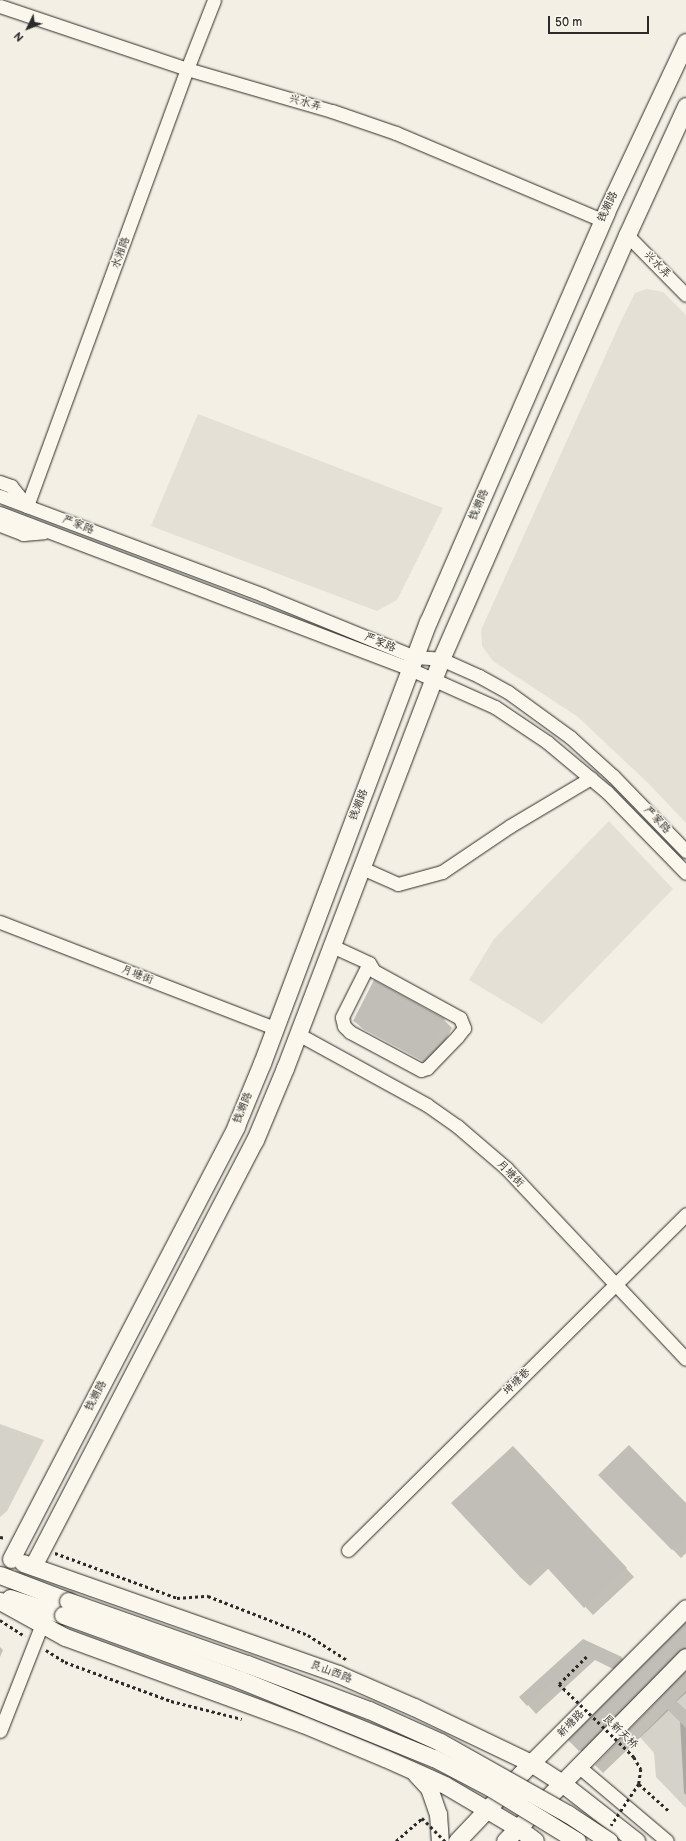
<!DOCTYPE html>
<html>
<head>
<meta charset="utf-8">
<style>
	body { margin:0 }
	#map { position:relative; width:686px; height:1841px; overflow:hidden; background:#f3efe4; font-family:"Balsamiq Sans","LXGW WenKai TC",sans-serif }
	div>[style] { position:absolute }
	.built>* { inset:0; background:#e4e0d6 }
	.green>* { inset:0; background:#d5d2c9 }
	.shadow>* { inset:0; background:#0003 }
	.building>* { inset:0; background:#c0beb6 }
	.path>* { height:2.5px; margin-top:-1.25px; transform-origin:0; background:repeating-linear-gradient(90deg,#2b2b2b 0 3px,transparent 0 6px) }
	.roads { filter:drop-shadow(0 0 1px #2b2b2b) drop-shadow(0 0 1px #2b2b2b) }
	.minor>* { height:13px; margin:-6.5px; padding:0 6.5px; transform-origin:6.5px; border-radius:6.5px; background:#fbf7ec }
	.major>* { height:17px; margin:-8.5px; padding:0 8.5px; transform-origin:8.5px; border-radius:8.5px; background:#fbf7ec }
	.path-bridge>* { height:2.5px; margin-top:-1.25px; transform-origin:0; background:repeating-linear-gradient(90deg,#2b2b2b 0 3px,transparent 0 6px) }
	.bridges { filter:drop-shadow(0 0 1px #2b2b2b) drop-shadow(0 0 1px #2b2b2b) }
	.major-bridge>* { height:17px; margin:-8.5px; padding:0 8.5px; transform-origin:8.5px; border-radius:8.5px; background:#fbf7ec }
	span { translate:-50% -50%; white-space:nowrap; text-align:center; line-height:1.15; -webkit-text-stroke:3px #fbf7ec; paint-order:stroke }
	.street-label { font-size:11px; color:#2b2b2b }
	.north { position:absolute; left:8px; top:8px; width:40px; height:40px; -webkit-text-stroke:3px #fbf7ec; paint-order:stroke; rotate:227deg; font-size:11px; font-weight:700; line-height:16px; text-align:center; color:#2b2b2b }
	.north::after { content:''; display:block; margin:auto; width:14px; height:18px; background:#2b2b2b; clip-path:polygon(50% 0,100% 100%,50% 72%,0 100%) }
	.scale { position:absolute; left:548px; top:16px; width:101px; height:18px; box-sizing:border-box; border:2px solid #2b2b2b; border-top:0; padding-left:5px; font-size:12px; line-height:14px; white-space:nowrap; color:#2b2b2b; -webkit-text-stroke:3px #fbf7ec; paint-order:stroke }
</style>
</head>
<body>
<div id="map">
	<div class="built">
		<div style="clip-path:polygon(647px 289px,663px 292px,686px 315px,686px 823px,649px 784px,578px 717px,493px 661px,482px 646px,481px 630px,622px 319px,635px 293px)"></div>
		<div style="clip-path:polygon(198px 414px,443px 508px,397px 600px,377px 611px,151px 526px)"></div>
		<div style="clip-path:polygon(609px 821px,673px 889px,542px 1024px,469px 980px,494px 939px)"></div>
	</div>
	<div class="green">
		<div style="clip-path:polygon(0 1424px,44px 1440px,7px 1511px,0 1517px)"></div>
		<div style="clip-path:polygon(686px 1691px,686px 1808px,656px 1777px,654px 1753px,640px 1737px)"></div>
	</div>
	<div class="shadow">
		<div style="clip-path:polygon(444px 1020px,452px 1028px,432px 1066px,363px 1029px,354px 1021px)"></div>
		<div style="clip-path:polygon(521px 1455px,634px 1577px,593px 1615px,549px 1568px,530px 1586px,521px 1578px)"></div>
		<div style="clip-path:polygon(600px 1475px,686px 1504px,686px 1553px,681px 1558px)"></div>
		<div style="clip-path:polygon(686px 1624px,686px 1660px,589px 1759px,570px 1740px)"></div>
		<div style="clip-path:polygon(583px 1641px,622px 1658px,630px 1666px,623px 1674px,595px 1660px,536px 1714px,521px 1697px)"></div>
		<div style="clip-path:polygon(0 1647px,3px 1650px,0 1657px)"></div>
		<div style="clip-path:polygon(686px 1673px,686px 1693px,676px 1702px,686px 1711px,686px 1795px,684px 1793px,680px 1721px,669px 1710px,603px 1773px,595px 1765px)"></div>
	</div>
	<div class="building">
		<div style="clip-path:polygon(374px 980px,445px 1019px,423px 1059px,353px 1021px)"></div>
		<div style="clip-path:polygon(629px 1445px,686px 1503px,686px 1536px,672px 1550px,598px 1475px)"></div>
		<div style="clip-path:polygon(513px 1446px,627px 1568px,584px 1608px,540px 1560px,521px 1578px,451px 1503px)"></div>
		<div style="clip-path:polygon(686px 1622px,686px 1647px,679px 1650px,579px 1751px,568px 1740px)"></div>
		<div style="clip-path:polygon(583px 1639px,622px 1657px,614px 1666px,586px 1652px,527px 1706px,519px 1697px)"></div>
		<div style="clip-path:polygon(686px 1671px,686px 1675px,668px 1693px,686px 1710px,686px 1728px,660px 1702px,594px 1766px)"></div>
	</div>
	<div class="path">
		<div style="left:0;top:1537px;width:6px;rotate:9deg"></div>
		<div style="left:55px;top:1553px;width:130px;rotate:20.2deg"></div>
		<div style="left:177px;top:1598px;width:31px;rotate:-4deg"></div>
		<div style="left:208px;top:1596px;width:107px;rotate:21.3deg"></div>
		<div style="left:308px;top:1635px;width:46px;rotate:32.7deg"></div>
		<div style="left:0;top:1620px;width:30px;rotate:33deg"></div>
		<div style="left:46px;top:1650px;width:22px;rotate:32deg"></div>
		<div style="left:65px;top:1662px;width:113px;rotate:20.2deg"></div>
		<div style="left:171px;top:1701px;width:73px;rotate:14.2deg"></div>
		<div style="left:559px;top:1684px;width:40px;rotate:-45deg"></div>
		<div style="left:639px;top:1784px;width:40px;rotate:42deg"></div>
		<div style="left:396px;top:1841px;width:35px;rotate:-41deg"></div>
	</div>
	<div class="roads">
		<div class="minor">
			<div style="left:0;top:6px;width:197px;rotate:18.6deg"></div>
			<div style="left:187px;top:69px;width:151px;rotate:16.2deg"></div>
			<div style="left:332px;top:111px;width:68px;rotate:19deg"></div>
			<div style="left:396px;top:133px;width:224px;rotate:22.9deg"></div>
			<div style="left:627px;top:235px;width:84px;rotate:45.5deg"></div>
			<div style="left:0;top:482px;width:12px;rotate:20deg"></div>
			<div style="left:11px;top:486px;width:26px;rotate:51deg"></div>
			<div style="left:0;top:496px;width:281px;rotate:20.6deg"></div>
			<div style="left:263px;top:595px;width:164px;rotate:22.2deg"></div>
			<div style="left:415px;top:657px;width:26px;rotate:4deg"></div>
			<div style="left:441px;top:659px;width:42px;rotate:24.1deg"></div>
			<div style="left:479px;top:676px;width:33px;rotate:29deg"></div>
			<div style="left:508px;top:692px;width:77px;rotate:36deg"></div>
			<div style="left:570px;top:737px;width:58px;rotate:42.2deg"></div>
			<div style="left:613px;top:776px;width:105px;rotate:45.8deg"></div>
			<div style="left:27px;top:506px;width:465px;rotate:-69.9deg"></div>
			<div style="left:187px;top:69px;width:74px;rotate:-68.6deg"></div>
			<div style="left:0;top:513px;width:439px;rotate:20.8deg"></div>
			<div style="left:410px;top:669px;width:93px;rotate:24.1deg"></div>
			<div style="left:495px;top:707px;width:63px;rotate:33.9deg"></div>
			<div style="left:547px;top:742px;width:78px;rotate:39.8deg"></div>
			<div style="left:607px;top:792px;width:113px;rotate:45.7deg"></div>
			<div style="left:0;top:525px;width:25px;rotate:21deg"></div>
			<div style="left:23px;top:534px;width:21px;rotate:-5deg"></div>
			<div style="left:362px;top:868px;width:39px;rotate:24deg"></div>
			<div style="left:398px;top:884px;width:46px;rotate:-15.3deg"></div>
			<div style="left:442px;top:872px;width:82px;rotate:-34.1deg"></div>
			<div style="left:510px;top:826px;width:94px;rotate:-30.7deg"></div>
			<div style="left:0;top:922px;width:295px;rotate:21.1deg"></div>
			<div style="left:332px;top:946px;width:41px;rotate:24.7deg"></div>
			<div style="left:369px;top:963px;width:9px;rotate:58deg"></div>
			<div style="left:374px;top:971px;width:98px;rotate:28.7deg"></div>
			<div style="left:460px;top:1018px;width:11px;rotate:68deg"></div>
			<div style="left:464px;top:1028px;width:11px;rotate:128deg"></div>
			<div style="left:457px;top:1037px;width:43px;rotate:134.1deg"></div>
			<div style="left:427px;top:1068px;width:6px;rotate:162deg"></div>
			<div style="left:421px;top:1070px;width:81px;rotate:-151.8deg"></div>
			<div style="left:350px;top:1032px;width:8px;rotate:-135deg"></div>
			<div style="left:344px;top:1026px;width:9px;rotate:-103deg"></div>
			<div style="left:342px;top:1017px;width:60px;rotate:-63.4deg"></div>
			<div style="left:298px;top:1034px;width:147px;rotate:28.8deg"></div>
			<div style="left:427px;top:1105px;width:37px;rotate:35deg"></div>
			<div style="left:457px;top:1126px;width:65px;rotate:40.6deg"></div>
			<div style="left:506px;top:1168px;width:262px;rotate:46.7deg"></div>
			<div style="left:348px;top:1550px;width:477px;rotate:-44.8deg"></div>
			<div style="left:0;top:1731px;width:115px;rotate:-68.6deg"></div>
			<div style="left:578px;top:1766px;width:116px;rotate:40.1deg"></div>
		</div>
		<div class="major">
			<div style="left:11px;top:1559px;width:488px;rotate:-62.5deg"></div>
			<div style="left:236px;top:1126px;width:68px;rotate:-67.6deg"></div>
			<div style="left:262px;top:1063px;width:471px;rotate:-69.4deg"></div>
			<div style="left:428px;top:622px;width:447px;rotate:-66.5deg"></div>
			<div style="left:606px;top:212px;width:188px;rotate:-64.8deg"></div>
			<div style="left:23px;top:1563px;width:334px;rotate:19.4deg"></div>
			<div style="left:338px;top:1674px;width:83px;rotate:23.5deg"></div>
			<div style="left:414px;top:1707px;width:130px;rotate:25.6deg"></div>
			<div style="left:531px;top:1763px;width:38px;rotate:33deg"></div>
			<div style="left:563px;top:1784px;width:93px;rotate:38deg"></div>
			<div style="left:33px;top:1566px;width:480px;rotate:-62.5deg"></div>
			<div style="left:255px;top:1140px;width:78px;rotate:-67.4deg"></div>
			<div style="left:285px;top:1068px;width:438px;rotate:-69.1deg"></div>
			<div style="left:441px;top:659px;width:463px;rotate:-66.3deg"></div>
			<div style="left:627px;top:235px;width:142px;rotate:-65.4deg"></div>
			<div style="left:0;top:1575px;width:73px;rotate:20.9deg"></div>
			<div style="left:10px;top:1598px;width:56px;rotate:17.8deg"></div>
			<div style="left:0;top:1601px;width:74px;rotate:29deg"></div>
			<div style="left:65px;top:1637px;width:253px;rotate:20.1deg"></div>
			<div style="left:303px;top:1724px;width:89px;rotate:22.5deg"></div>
			<div style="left:385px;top:1758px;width:66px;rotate:24.2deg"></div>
			<div style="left:445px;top:1785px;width:85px;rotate:30.5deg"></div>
			<div style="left:518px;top:1828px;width:21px;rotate:37deg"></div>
			<div style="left:416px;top:1774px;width:19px;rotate:47deg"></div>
			<div style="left:429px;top:1788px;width:28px;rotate:71deg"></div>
			<div style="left:438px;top:1814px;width:27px;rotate:86deg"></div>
			<div style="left:457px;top:1841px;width:108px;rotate:-46.5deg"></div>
			<div style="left:531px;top:1763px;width:219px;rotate:-45deg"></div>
			<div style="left:505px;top:1841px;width:258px;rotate:-45.5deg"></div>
		</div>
	</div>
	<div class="path-bridge">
		<div style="left:559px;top:1684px;width:105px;rotate:44.2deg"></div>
		<div style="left:634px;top:1757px;width:14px;rotate:60deg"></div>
		<div style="left:641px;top:1769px;width:15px;rotate:98deg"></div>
		<div style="left:639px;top:1784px;width:50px;rotate:123.7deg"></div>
		<div style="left:422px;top:1818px;width:33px;rotate:45deg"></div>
	</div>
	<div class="bridges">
		<div class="major-bridge">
			<div style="left:68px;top:1601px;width:190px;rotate:19.4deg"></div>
			<div style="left:247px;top:1664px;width:130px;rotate:20.7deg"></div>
			<div style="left:369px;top:1710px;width:78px;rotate:24.3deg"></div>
			<div style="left:440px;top:1742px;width:147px;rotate:29.4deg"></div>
			<div style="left:568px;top:1814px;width:49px;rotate:33.4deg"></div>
			<div style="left:63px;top:1615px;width:187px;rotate:20deg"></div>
			<div style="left:239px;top:1679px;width:210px;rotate:22.1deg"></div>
			<div style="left:434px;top:1758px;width:64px;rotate:27.8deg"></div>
			<div style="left:491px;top:1788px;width:101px;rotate:31.6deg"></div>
		</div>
	</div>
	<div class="street-label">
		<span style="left:305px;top:103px;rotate:16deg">兴水弄</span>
		<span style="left:608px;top:207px;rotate:-65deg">钱潮路</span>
		<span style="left:121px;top:253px;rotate:-70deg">水湘路</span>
		<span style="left:657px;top:265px;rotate:46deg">兴水弄</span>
		<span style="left:479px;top:505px;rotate:-67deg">钱潮路</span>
		<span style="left:78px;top:525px;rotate:21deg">严家路</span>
		<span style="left:380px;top:643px;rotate:22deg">严家路</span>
		<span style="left:359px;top:805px;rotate:-69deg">钱潮路</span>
		<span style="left:657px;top:820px;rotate:46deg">严家路</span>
		<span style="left:137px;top:975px;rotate:21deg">月塘街</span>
		<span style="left:243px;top:1108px;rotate:-68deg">钱潮路</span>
		<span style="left:510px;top:1174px;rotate:45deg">月塘街</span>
		<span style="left:517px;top:1382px;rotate:-45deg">坤塘巷</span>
		<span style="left:96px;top:1396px;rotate:-62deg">钱潮路</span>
		<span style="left:331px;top:1672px;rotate:21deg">艮山西路</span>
		<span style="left:571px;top:1724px;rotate:-46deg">新塘路</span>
		<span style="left:620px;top:1732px;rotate:44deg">艮新天桥</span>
	</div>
	<div class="north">N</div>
	<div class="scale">50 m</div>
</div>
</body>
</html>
